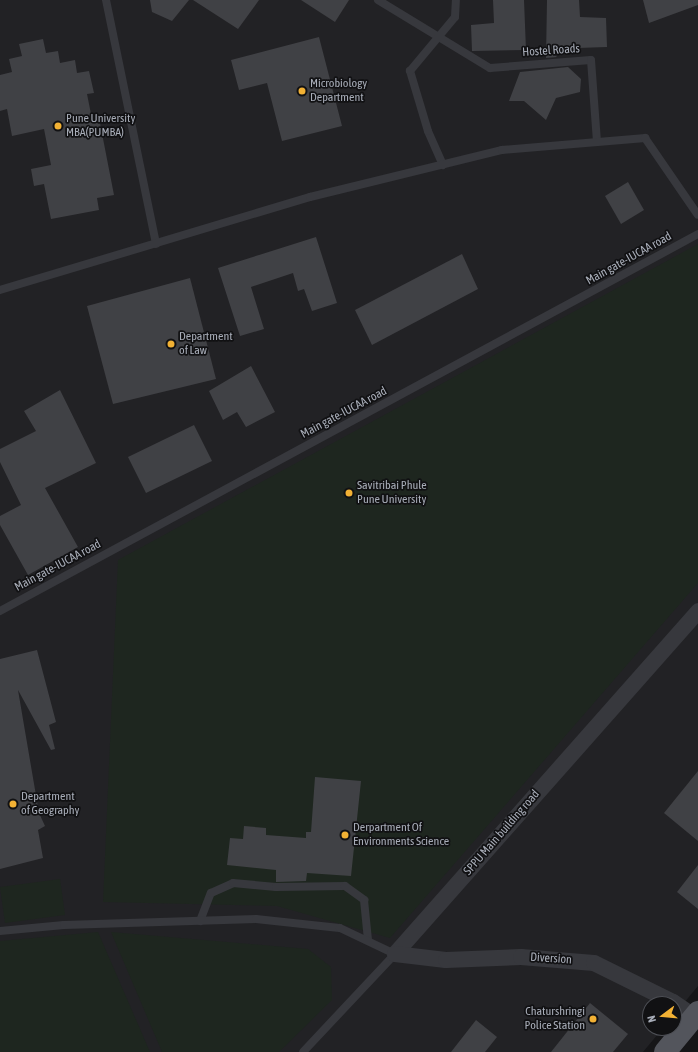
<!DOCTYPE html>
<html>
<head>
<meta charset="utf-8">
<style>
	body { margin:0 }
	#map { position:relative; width:698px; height:1052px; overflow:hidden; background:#161618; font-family:"Asap Condensed",sans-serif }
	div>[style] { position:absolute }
	.built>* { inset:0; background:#222225 }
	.green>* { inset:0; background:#1e261f }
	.building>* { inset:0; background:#404145 }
	.lane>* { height:8px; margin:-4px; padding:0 4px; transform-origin:4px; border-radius:4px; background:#37383d }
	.street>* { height:16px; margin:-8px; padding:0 8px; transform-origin:8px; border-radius:8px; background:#37383d }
	.primary>* { height:22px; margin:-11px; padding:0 11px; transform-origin:11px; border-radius:11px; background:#53555c }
	.dots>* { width:11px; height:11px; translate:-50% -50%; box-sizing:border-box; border:2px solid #111113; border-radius:50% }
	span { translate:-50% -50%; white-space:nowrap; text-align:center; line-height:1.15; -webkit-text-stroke:3.5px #111113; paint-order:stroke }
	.street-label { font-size:12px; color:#a8adb8 }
	.poi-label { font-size:12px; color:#a8adb8 }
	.left { translate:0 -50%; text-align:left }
	.right { translate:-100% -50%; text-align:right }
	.north { position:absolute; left:642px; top:996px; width:40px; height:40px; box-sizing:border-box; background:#111113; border:1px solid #4d4f55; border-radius:50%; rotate:254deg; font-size:11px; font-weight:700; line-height:16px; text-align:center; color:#a8adb8 }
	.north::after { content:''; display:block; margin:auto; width:14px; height:18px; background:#f2b134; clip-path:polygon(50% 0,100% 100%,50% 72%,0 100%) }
</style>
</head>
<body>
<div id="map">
	<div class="built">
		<div style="clip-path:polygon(0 0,698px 0,698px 986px,674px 1015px,674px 1004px,650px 1004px,650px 1028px,663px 1028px,643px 1052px,0 1052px)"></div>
	</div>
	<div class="green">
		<div style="clip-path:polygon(698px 244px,698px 583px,390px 938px,277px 906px,103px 902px,118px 560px)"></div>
		<div style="clip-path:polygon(60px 879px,65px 915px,5px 923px,0 887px)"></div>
		<div style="clip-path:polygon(98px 932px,150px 1052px,0 1052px,0 941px)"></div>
		<div style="clip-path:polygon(111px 932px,308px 949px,331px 967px,332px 1000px,279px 1052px,162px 1052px)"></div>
	</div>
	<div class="building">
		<div style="clip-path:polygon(150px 0,189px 0,172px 21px,152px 12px)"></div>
		<div style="clip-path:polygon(193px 0,259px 0,238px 29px)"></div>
		<div style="clip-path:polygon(301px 0,349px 0,335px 22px)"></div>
		<div style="clip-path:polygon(493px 0,524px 0,526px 50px,472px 51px,471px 25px,494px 23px)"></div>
		<div style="clip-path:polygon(547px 0,579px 0,580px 17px,606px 18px,607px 47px,548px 49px,557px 57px,546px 58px)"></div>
		<div style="clip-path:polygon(643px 0,698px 0,698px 5px,649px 23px)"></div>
		<div style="clip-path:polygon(319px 37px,342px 126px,282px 141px,267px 83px,239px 90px,231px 60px)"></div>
		<div style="clip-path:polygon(43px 39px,46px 53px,58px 51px,60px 63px,75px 60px,77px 73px,89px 71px,94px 93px,87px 94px,92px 119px,99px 118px,114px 195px,97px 198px,99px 210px,51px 219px,44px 184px,34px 186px,31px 169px,51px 165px,44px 129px,12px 136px,7px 109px,0 111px,0 75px,12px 72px,9px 59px,22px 56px,19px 44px)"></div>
		<div style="clip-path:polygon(568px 67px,581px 79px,580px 92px,556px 98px,546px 120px,524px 101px,509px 101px,520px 72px)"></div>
		<div style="clip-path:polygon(628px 182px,644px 210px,621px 224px,605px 196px)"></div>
		<div style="clip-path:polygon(316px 237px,337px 303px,312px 311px,304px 289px,298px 291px,293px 273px,251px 287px,264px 329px,240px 336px,218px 268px)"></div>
		<div style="clip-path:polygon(462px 254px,478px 289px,372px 345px,355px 310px)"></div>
		<div style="clip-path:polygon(190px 278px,216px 379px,113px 404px,87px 306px)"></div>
		<div style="clip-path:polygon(251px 366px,275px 412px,246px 427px,237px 412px,223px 420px,209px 391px)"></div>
		<div style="clip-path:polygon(60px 390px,96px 463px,45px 488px,78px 547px,28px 575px,0 525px,0 516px,21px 505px,0 462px,0 449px,36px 431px,24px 411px)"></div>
		<div style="clip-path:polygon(194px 425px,212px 461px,146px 493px,128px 457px)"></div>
		<div style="clip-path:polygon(37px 650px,56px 722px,49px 725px,55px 749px,51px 750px,18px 690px,39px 813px,45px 826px,38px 830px,43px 858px,0 869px,0 659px)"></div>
		<div style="clip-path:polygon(698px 771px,698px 841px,664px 813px)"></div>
		<div style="clip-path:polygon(315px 777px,361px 781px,351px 876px,307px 873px,306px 881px,276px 882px,276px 870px,227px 865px,230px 838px,243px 839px,244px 826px,266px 828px,266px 835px,306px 838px,306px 832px,311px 832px)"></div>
		<div style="clip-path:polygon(698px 865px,698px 909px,677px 892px)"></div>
		<div style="clip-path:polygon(590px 1003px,628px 1034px,613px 1052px,551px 1052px)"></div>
		<div style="clip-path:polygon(476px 1020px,497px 1037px,485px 1052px,451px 1052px)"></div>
	</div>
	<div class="lane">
		<div style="left:106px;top:0;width:249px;rotate:78.4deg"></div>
		<div style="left:378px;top:0;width:131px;rotate:31.3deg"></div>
		<div style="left:490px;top:68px;width:101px;rotate:-4.5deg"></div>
		<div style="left:591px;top:60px;width:82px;rotate:85.8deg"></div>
		<div style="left:443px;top:165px;width:37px;rotate:-114deg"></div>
		<div style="left:428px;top:131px;width:63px;rotate:-106.7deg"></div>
		<div style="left:410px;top:71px;width:70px;rotate:-50.2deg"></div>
		<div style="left:455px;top:17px;width:17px;rotate:-87deg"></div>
		<div style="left:0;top:290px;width:324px;rotate:-16.7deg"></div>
		<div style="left:310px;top:197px;width:198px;rotate:-13.8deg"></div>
		<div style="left:502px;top:150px;width:144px;rotate:-4.8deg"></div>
		<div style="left:645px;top:138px;width:93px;rotate:55.5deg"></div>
		<div style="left:0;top:611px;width:793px;rotate:-28.37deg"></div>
		<div style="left:200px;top:921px;width:30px;rotate:-69deg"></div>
		<div style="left:211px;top:893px;width:24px;rotate:-24deg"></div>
		<div style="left:233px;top:883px;width:43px;rotate:5.3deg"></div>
		<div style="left:276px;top:887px;width:69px;rotate:-0.8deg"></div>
		<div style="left:345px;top:886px;width:24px;rotate:36deg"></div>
		<div style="left:364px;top:900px;width:40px;rotate:84.3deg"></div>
		<div style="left:0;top:931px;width:64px;rotate:-5.4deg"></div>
		<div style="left:64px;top:925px;width:192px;rotate:-1.8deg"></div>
		<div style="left:256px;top:919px;width:84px;rotate:6.1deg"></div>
		<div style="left:340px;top:928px;width:61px;rotate:25.3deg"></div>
		<div style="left:395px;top:954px;width:134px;rotate:133.2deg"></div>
	</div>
	<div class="street">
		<div style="left:395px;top:954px;width:458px;rotate:-48.5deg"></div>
		<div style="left:395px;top:954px;width:51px;rotate:6.7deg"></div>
		<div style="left:446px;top:960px;width:75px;rotate:-2.3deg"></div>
		<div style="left:521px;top:957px;width:73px;rotate:4.7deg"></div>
		<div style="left:594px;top:963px;width:88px;rotate:26.3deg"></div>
		<div style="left:673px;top:1002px;width:25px;rotate:34deg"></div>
	</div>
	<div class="primary">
		<div style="left:665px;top:1052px;width:52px;rotate:-50.5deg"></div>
	</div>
	<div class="dots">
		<div style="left:302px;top:91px;background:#f2b134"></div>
		<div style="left:58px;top:126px;background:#f2b134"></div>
		<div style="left:171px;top:344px;background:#f2b134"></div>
		<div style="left:349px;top:493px;background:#f2b134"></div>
		<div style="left:13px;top:804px;background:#f2b134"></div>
		<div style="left:345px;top:835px;background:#f2b134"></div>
		<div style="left:593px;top:1019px;background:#f2b134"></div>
	</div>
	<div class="street-label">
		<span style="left:551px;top:51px;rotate:-4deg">Hostel Roads</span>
		<span style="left:629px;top:259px;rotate:-29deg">Main gate-IUCAA road</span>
		<span style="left:344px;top:413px;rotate:-28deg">Main gate-IUCAA road</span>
		<span style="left:58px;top:566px;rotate:-28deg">Main gate-IUCAA road</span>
		<span style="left:502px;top:833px;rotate:-49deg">SPPU Main building road</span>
		<span style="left:551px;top:959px;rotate:4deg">Diversion</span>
	</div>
	<div class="poi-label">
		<span class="left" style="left:310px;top:91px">Microbiology<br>Department</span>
		<span class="left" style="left:66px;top:126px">Pune University<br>MBA(PUMBA)</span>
		<span class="left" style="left:179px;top:344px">Department<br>of Law</span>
		<span class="left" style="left:357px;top:493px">Savitribai Phule<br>Pune University</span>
		<span class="left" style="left:21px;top:804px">Department<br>of Geography</span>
		<span class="left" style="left:353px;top:835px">Derpartment Of<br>Environments Science</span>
		<span class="right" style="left:585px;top:1019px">Chaturshringi<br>Police Station</span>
	</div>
	<div class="north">N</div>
</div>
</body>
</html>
